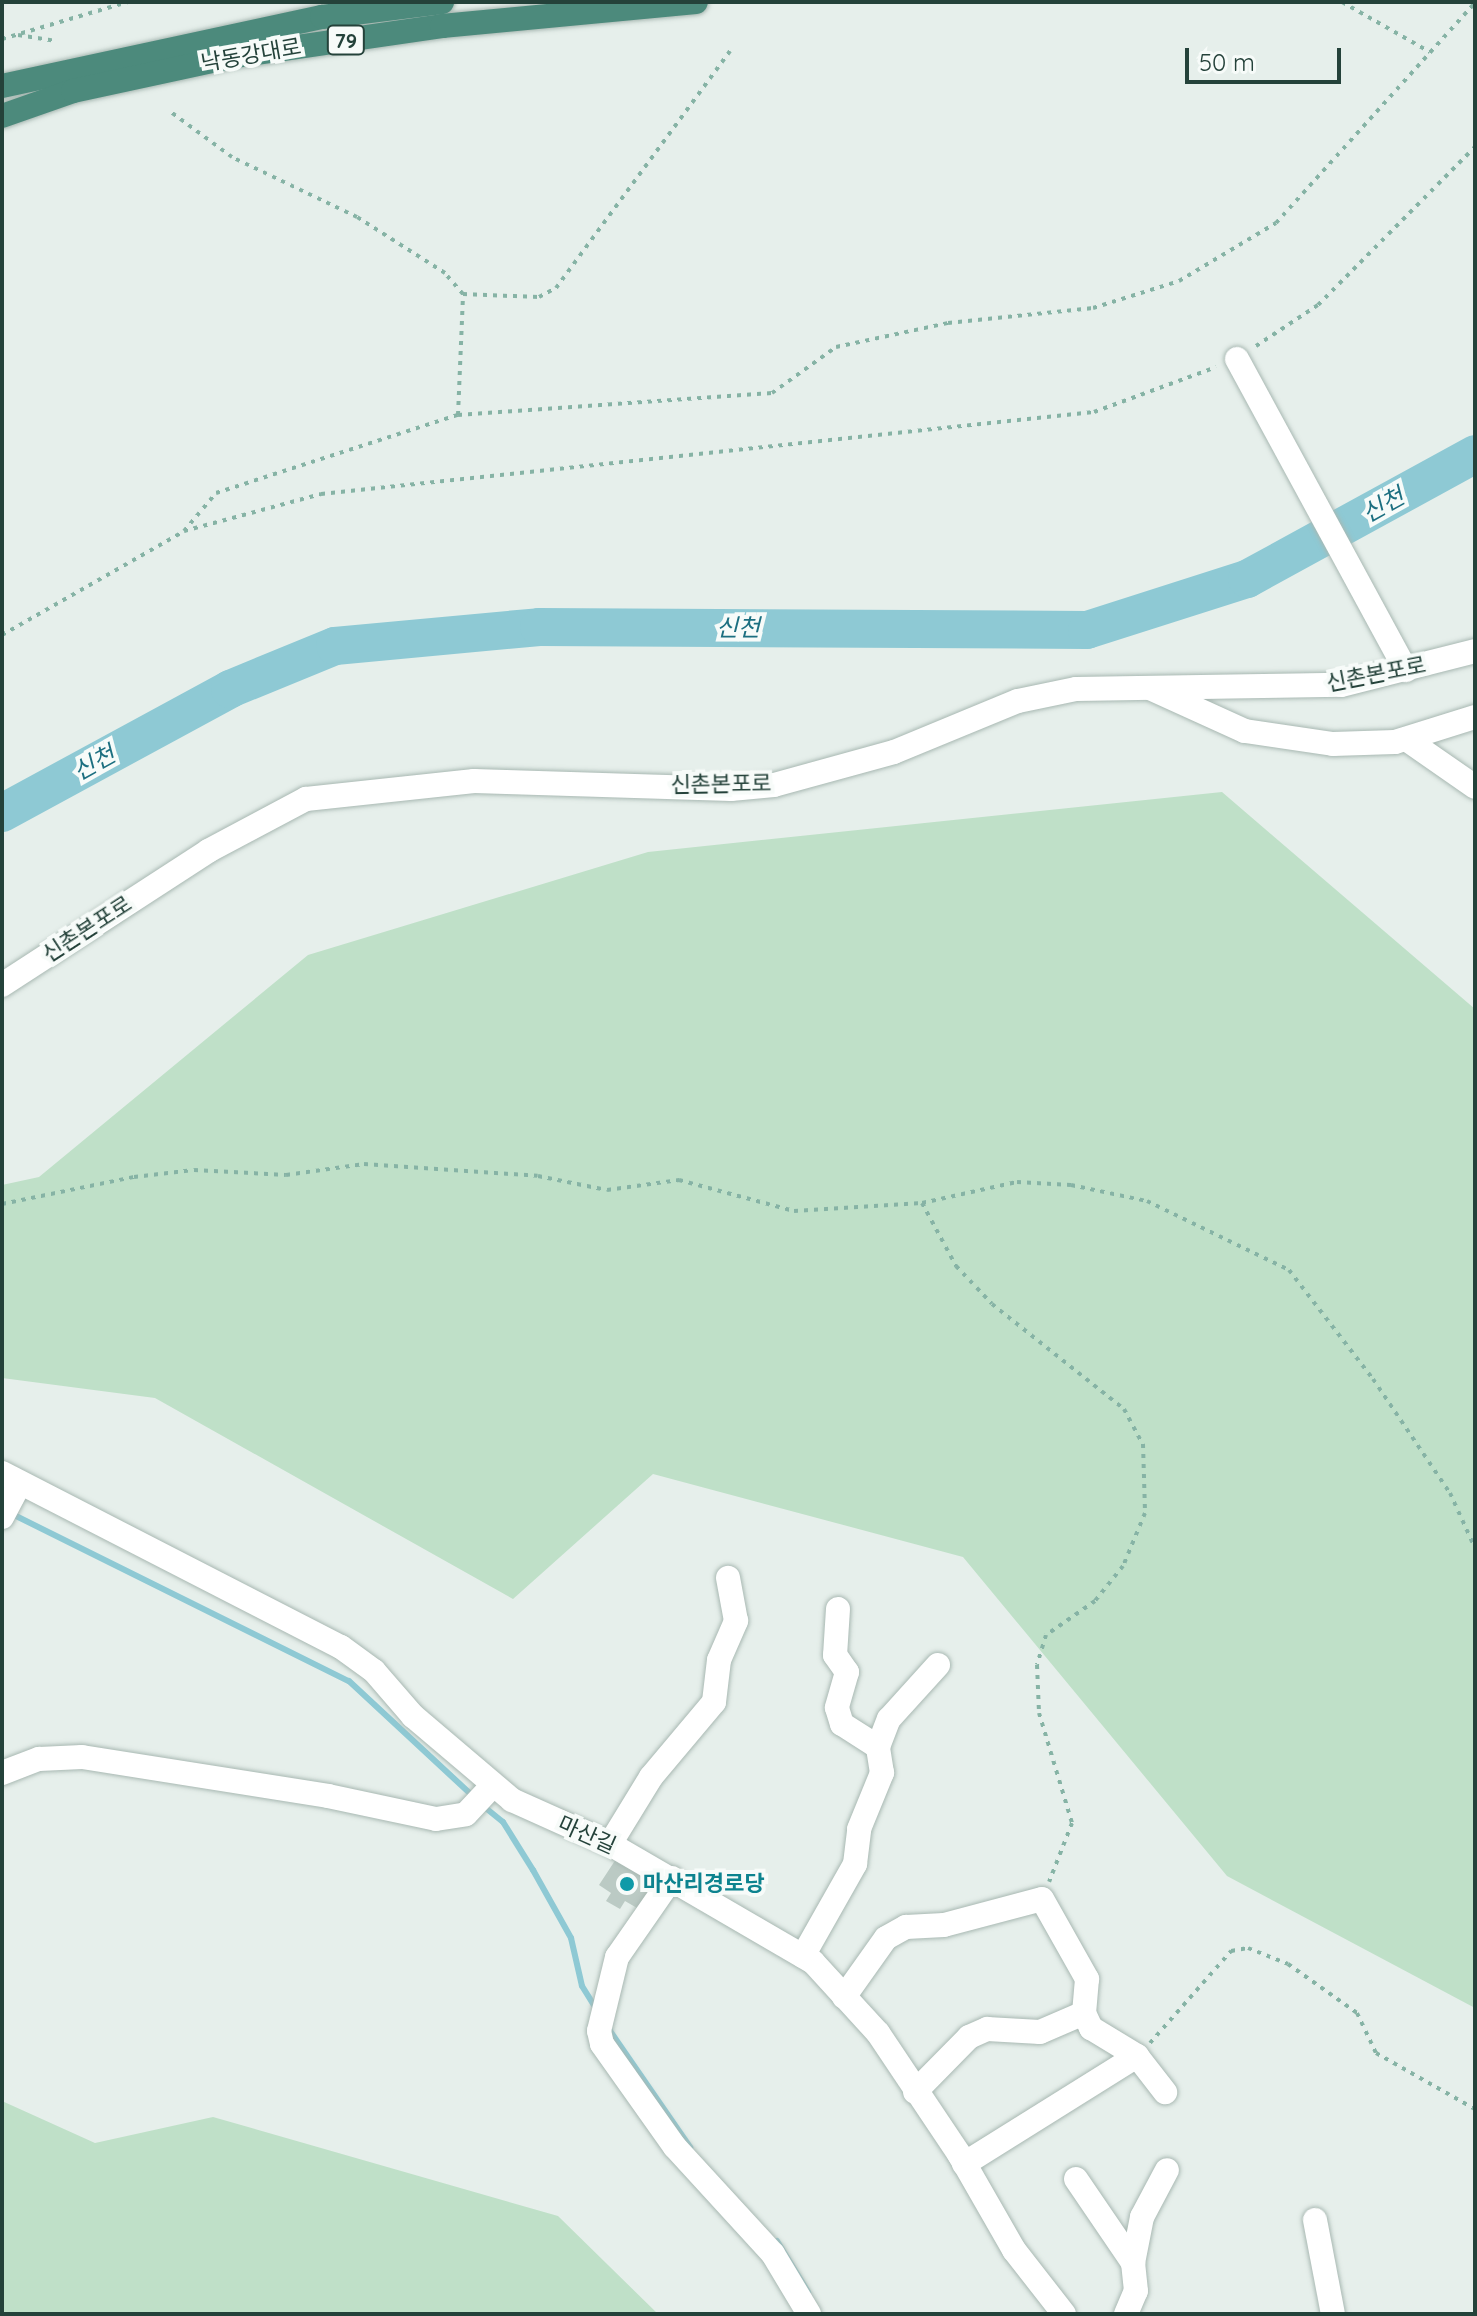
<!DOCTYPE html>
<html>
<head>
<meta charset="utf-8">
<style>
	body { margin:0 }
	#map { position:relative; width:1477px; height:2316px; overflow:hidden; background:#e6efeb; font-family:Quicksand,"Noto Sans KR",sans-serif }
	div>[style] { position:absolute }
	.green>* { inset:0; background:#bfe0c8 }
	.stream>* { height:6px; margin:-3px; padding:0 3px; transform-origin:3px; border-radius:3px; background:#8ec9d4 }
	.river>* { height:38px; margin:-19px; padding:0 19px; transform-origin:19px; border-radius:19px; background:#8ec9d4 }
	.building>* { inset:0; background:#bbcac4 }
	.path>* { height:4px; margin-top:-2px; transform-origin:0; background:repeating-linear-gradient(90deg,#86b3a5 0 4px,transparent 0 10px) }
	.roads { filter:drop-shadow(0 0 2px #a8b8b2) drop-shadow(0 0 2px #a8b8b2) }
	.minor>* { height:24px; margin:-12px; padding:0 12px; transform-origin:12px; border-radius:12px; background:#fff }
	.tertiary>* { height:24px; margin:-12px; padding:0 12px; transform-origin:12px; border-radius:12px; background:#fff }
	.secondary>* { height:24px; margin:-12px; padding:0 12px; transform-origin:12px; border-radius:12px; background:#fff }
	.trunk>* { height:24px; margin:-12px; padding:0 12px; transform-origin:12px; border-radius:12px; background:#4c8a7c }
	.dots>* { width:22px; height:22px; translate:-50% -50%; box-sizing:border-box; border:4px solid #f7fbf9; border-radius:50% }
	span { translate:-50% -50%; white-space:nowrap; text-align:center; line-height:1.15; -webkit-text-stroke:8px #f7fbf9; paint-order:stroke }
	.shield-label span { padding:2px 6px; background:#f7fbf9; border:2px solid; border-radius:6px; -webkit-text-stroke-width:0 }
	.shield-label { font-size:20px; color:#24423a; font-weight:700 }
	.street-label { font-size:22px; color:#24423a }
	.culture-label { font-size:22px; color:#0d838f; font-weight:700 }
	.left { translate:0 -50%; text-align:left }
	.water-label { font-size:24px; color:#1c6f80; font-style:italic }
	.frame { position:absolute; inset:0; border:4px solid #24423a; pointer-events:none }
	.scale { position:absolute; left:1185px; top:48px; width:156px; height:36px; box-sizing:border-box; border:4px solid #24423a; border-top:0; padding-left:10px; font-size:24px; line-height:28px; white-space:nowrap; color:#24423a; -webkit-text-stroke:6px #f7fbf9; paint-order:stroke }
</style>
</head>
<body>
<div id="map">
	<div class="green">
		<div style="clip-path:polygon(1222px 792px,1475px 1009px,1475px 2008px,1227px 1876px,963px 1557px,653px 1474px,513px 1599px,155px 1398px,2px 1378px,2px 1185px,39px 1177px,308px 955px,648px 852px)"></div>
		<div style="clip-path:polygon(2px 2101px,95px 2143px,213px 2117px,558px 2216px,658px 2314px,2px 2314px)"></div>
	</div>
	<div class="stream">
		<div style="left:10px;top:1513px;width:378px;rotate:26.4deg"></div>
		<div style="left:349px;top:1681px;width:171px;rotate:42.9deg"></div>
		<div style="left:482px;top:1805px;width:27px;rotate:39deg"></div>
		<div style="left:503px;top:1822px;width:57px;rotate:58deg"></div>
		<div style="left:533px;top:1870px;width:78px;rotate:60.8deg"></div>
		<div style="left:571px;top:1938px;width:49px;rotate:77.1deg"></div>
		<div style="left:582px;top:1986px;width:26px;rotate:58deg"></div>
		<div style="left:608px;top:2028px;width:145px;rotate:55.4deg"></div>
		<div style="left:777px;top:2241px;width:60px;rotate:58.7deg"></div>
	</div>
	<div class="river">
		<div style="left:2px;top:813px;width:260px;rotate:-28.5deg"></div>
		<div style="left:230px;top:689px;width:113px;rotate:-22.3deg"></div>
		<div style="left:335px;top:646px;width:205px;rotate:-5.3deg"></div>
		<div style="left:539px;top:627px;width:548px;rotate:0.31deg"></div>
		<div style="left:1087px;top:630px;width:168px;rotate:-17.7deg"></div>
		<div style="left:1247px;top:579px;width:260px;rotate:-28.7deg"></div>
	</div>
	<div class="building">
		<div style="clip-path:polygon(616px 1859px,654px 1883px,637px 1908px,625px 1901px,620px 1909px,606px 1901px,611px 1893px,599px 1885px)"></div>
	</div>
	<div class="path">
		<div style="left:1342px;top:2px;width:101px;rotate:29.6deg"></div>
		<div style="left:18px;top:35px;width:37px;rotate:9deg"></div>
		<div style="left:2px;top:39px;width:131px;rotate:-16.4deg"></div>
		<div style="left:463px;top:294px;width:76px;rotate:2.3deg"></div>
		<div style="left:539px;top:297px;width:19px;rotate:-28deg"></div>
		<div style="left:556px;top:288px;width:294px;rotate:-53.7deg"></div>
		<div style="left:1256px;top:346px;width:74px;rotate:-33.5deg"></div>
		<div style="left:1318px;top:305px;width:223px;rotate:-45.2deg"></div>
		<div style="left:458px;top:415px;width:315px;rotate:-4deg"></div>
		<div style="left:772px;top:393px;width:79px;rotate:-35.7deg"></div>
		<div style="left:836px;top:347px;width:115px;rotate:-12.1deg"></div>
		<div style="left:948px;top:323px;width:146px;rotate:-5.9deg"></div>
		<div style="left:1093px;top:308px;width:90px;rotate:-17.4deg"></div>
		<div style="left:1179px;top:281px;width:113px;rotate:-30.9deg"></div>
		<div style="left:1276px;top:223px;width:297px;rotate:-47.9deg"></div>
		<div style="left:184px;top:531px;width:142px;rotate:-15.1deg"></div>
		<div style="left:321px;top:494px;width:777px;rotate:-6.06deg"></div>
		<div style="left:1094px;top:412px;width:130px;rotate:-20.2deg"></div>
		<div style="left:2px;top:635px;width:210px;rotate:-29.7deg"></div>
		<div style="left:184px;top:531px;width:50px;rotate:-49.9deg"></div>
		<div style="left:216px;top:493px;width:254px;rotate:-17.9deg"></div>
		<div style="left:458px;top:415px;width:121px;rotate:-87.6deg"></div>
		<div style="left:463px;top:294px;width:28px;rotate:-131deg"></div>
		<div style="left:445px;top:273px;width:104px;rotate:-147.5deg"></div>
		<div style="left:357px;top:217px;width:139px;rotate:-154.4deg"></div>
		<div style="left:232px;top:157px;width:79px;rotate:-143.7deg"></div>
		<div style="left:922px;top:1203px;width:72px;rotate:61.6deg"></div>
		<div style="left:956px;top:1266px;width:52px;rotate:46.5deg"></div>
		<div style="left:992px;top:1304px;width:169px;rotate:38.5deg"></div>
		<div style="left:1124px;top:1409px;width:40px;rotate:62deg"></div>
		<div style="left:1143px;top:1444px;width:69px;rotate:88.3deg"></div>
		<div style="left:1145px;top:1513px;width:57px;rotate:112.5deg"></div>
		<div style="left:1123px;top:1566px;width:45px;rotate:128.7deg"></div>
		<div style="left:1095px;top:1601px;width:60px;rotate:145.2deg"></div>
		<div style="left:1046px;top:1635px;width:31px;rotate:107deg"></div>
		<div style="left:1037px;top:1665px;width:48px;rotate:87.6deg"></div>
		<div style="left:1039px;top:1713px;width:115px;rotate:73.3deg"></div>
		<div style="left:1072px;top:1823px;width:63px;rotate:111.3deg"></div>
		<div style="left:2px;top:1204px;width:135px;rotate:-11.6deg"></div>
		<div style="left:134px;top:1177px;width:60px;rotate:-6.7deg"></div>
		<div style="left:194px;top:1170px;width:92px;rotate:3.1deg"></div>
		<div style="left:286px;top:1175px;width:79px;rotate:-8deg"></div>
		<div style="left:364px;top:1164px;width:174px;rotate:3.9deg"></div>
		<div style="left:538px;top:1176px;width:70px;rotate:11.5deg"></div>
		<div style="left:607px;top:1190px;width:73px;rotate:-7.9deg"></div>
		<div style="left:679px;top:1180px;width:119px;rotate:15.1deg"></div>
		<div style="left:794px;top:1211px;width:128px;rotate:-3.6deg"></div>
		<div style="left:922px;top:1203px;width:97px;rotate:-12.5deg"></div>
		<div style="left:1017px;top:1182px;width:54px;rotate:3.2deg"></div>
		<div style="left:1071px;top:1185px;width:78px;rotate:11.9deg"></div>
		<div style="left:1147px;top:1201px;width:158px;rotate:25.9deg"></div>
		<div style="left:1289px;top:1270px;width:138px;rotate:52.4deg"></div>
		<div style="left:1373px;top:1379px;width:138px;rotate:56deg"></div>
		<div style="left:1450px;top:1493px;width:60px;rotate:65.6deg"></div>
		<div style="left:1150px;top:2043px;width:123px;rotate:-48.6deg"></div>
		<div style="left:1231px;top:1951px;width:17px;rotate:-10deg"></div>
		<div style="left:1248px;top:1948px;width:43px;rotate:21.8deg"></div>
		<div style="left:1288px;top:1964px;width:85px;rotate:35.4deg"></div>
		<div style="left:1357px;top:2013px;width:44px;rotate:64.6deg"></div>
		<div style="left:1376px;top:2053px;width:114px;rotate:29.5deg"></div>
	</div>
	<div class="roads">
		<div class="minor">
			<div style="left:1150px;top:688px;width:104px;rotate:24.4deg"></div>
			<div style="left:1245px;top:731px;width:89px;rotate:8.4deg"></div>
			<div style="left:1333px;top:744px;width:62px;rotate:-1.8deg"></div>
			<div style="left:1395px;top:742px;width:84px;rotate:-17.4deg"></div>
			<div style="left:1406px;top:739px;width:84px;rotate:34.8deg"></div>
			<div style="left:2px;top:1473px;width:381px;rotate:27.2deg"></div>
			<div style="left:341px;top:1647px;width:41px;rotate:36deg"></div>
			<div style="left:374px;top:1671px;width:60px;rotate:49.1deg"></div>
			<div style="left:413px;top:1716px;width:130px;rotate:40.3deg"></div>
			<div style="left:512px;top:1800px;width:107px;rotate:24.2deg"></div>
			<div style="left:610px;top:1844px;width:235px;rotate:30.2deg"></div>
			<div style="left:813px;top:1962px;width:96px;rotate:47.5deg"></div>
			<div style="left:878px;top:2033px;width:146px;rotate:56.2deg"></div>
			<div style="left:959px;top:2154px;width:111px;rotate:60.2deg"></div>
			<div style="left:1014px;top:2250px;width:81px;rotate:52deg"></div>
			<div style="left:2px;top:1517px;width:38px;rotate:-62deg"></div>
			<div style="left:838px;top:1609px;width:46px;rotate:93.7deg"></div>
			<div style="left:835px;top:1655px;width:21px;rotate:55deg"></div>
			<div style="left:847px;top:1672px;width:37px;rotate:106deg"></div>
			<div style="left:837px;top:1708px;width:17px;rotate:73deg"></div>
			<div style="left:842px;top:1724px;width:43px;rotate:32.6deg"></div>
			<div style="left:2px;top:1773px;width:40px;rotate:-21deg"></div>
			<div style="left:39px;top:1759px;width:43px;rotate:-2.7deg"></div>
			<div style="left:82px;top:1757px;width:249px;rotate:9deg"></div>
			<div style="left:328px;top:1796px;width:110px;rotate:12deg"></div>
			<div style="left:436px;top:1819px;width:30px;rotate:-9deg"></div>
			<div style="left:466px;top:1814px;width:38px;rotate:-47deg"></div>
			<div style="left:610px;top:1844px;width:79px;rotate:-58.5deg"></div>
			<div style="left:651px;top:1777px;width:98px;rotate:-50deg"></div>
			<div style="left:714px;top:1702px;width:42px;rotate:-83.2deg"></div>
			<div style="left:719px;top:1660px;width:43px;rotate:-66.4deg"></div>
			<div style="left:736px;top:1621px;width:44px;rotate:-100.5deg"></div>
			<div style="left:672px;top:1878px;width:96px;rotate:124.8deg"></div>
			<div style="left:617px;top:1957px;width:76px;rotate:103.7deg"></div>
			<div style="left:599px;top:2031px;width:13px;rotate:77deg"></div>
			<div style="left:602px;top:2044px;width:126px;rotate:54.7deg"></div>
			<div style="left:675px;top:2147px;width:145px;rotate:47.5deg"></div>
			<div style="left:773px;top:2254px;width:70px;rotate:59deg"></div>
			<div style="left:803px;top:1956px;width:106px;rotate:-60.5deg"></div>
			<div style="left:855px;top:1864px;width:35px;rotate:-83deg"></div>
			<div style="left:859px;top:1829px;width:61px;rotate:-67.7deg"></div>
			<div style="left:882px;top:1773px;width:26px;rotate:-99deg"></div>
			<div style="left:878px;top:1747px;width:30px;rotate:-69deg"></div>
			<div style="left:889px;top:1719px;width:73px;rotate:-47.8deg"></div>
			<div style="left:844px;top:1997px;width:72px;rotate:-54.6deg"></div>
			<div style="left:886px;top:1938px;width:23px;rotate:-29deg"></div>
			<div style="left:906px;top:1927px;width:38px;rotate:-3deg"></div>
			<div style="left:944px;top:1925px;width:101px;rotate:-14.9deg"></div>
			<div style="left:1042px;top:1899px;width:92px;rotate:60.6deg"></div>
			<div style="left:1087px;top:1979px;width:34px;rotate:95deg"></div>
			<div style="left:1084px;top:2013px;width:17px;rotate:65deg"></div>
			<div style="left:1091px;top:2028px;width:54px;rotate:31.3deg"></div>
			<div style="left:1137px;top:2056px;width:46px;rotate:52.1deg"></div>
			<div style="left:915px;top:2092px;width:77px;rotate:-45.5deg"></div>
			<div style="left:969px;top:2037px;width:20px;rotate:-24deg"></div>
			<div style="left:987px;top:2029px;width:53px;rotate:3.2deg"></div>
			<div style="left:1040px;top:2032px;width:48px;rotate:-23.4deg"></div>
			<div style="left:964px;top:2164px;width:204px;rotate:-32deg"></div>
			<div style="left:1076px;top:2179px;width:102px;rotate:55.8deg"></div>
			<div style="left:1315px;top:2220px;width:96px;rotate:79.2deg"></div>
			<div style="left:1126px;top:2314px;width:25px;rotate:-67deg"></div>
			<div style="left:1136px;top:2291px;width:28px;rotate:-96deg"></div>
			<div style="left:1133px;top:2263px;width:47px;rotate:-78.9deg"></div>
			<div style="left:1142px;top:2217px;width:53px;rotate:-62deg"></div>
		</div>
		<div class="tertiary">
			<div style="left:1237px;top:359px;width:354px;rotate:61.5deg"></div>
		</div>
		<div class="secondary">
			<div style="left:2px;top:985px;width:246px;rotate:-33deg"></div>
			<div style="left:208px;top:851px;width:111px;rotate:-28deg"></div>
			<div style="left:306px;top:799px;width:169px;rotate:-6.1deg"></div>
			<div style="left:474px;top:781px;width:257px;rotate:1.8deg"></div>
			<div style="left:731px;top:789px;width:43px;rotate:-5.3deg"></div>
			<div style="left:774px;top:785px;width:124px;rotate:-15.4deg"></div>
			<div style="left:894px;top:752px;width:134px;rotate:-22.4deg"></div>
			<div style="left:1018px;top:701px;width:59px;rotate:-11.7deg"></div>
			<div style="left:1076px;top:689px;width:265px;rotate:-0.9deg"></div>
			<div style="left:1341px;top:685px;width:138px;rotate:-14.2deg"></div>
		</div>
		<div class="trunk">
			<div style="left:2px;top:86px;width:327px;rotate:-12.2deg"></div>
			<div style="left:322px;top:17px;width:121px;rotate:-7.1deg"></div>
			<div style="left:2px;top:116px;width:75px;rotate:-19.4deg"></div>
			<div style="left:73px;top:91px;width:166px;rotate:-12.2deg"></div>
			<div style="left:235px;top:56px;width:209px;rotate:-8.2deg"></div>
			<div style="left:442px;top:26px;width:255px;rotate:-5.4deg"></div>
		</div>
	</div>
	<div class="dots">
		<div style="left:627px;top:1884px;background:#0f9aa8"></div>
	</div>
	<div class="shield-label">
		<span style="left:346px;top:40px">79</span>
	</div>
	<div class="street-label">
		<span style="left:251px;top:55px;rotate:-10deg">낙동강대로</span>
		<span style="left:1376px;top:674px;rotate:-11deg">신촌본포로</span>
		<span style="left:721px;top:784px;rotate:-1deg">신촌본포로</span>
		<span style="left:87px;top:929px;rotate:-33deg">신촌본포로</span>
		<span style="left:587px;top:1835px;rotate:24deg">마산길</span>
	</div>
	<div class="culture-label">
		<span class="left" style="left:643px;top:1884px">마산리경로당</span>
	</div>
	<div class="water-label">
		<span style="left:1383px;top:505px;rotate:-29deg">신천</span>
		<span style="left:738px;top:628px">신천</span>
		<span style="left:94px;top:763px;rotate:-29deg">신천</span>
	</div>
	<div class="frame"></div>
	<div class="scale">50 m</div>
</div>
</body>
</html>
